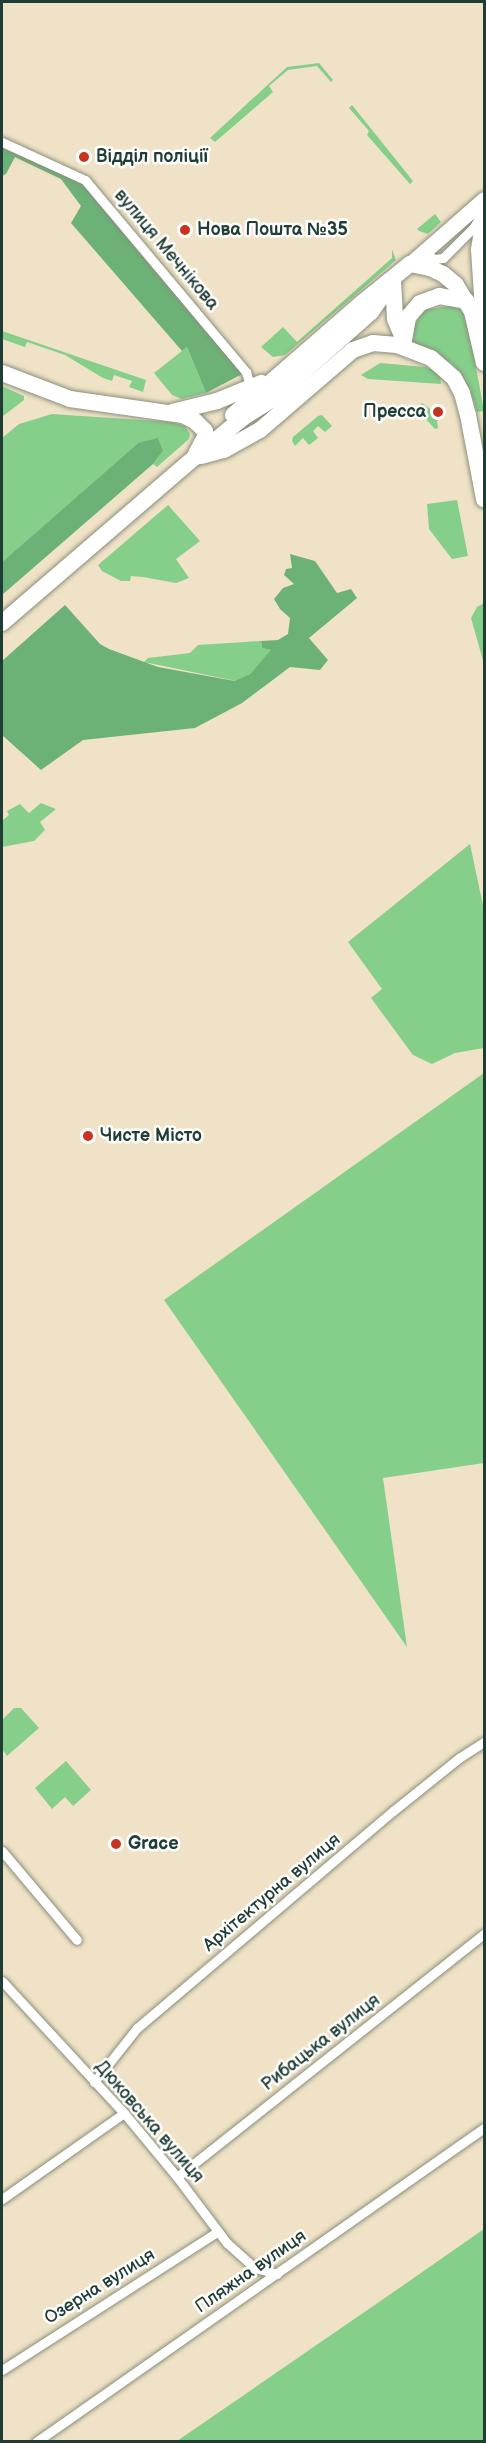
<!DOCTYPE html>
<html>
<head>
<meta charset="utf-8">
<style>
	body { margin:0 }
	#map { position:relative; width:486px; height:2443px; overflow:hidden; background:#f0e2c6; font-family:"Balsamiq Sans",sans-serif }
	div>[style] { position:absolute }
	.green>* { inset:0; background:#86cf8b }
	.forest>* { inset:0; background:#6cb277 }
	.roads { filter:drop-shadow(0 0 2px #88907d) drop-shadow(0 0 2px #88907d) }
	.street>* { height:9px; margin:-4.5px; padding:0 4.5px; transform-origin:4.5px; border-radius:4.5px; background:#fff }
	.primary>* { height:15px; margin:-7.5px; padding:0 7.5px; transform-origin:7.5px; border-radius:7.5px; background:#fff }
	.highway>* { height:16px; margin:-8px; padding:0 8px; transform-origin:8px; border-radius:8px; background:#fff }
	.dots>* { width:16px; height:16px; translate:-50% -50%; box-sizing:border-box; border:3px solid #fff; border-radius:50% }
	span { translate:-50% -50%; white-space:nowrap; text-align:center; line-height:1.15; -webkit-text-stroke:5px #fff; paint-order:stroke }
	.poi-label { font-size:18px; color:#1f3d34; font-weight:700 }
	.left { translate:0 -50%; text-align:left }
	.right { translate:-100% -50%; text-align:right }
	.street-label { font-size:18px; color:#1f3d34 }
	.frame { position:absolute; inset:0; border:3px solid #1f3d34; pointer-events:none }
</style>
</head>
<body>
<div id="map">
	<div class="green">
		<div style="clip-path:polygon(319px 63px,333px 80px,331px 82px,317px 66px,288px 70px,269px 86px,273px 92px,215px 142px,210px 138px,287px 67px)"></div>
		<div style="clip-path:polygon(352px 105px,413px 181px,410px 184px,367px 135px,369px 131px,349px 108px)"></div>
		<div style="clip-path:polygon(435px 214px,441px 222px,428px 234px,419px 231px,417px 229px)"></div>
		<div style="clip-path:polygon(392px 249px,396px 260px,285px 355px,273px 357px,261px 347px,283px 327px,297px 342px,392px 258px)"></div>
		<div style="clip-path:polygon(451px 306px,462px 310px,468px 324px,484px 411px,477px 412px,470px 390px,451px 363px,412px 342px,414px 327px,421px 314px,428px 309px)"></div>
		<div style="clip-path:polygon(2px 331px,146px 380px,143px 392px,129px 387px,132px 381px,114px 375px,112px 381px,103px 378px,65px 355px,27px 342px,25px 347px,2px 339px)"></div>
		<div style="clip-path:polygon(187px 347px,206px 393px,182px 399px,172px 395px,154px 373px)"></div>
		<div style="clip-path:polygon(380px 363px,426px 367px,440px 374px,441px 384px,368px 379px,361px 375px)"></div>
		<div style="clip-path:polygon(2px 386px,24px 396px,24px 400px,2px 417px)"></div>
		<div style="clip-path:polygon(422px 403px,443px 418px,437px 421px,438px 428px,435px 429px,415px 407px)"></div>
		<div style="clip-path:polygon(52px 414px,172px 422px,185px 426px,190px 434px,189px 439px,157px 467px,153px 464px,163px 451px,138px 443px,2px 562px,2px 438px,19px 424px)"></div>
		<div style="clip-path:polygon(322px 415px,332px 426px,325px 432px,318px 426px,313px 431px,318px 438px,309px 445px,303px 438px,295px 446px,292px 441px,293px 437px,318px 416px)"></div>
		<div style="clip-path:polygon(457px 500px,468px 556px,452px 559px,429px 529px,427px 504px)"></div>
		<div style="clip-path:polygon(168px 505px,200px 541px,176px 559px,189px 578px,176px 583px,143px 577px,131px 576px,130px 581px,121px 581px,102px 571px,98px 565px)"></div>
		<div style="clip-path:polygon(484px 603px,484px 664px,471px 618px,477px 607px)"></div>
		<div style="clip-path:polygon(261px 641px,262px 648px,272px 650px,250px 674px,236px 681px,144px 662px,148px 658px,190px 653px,198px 645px)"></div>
		<div style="clip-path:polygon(41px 803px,56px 809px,40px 822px,45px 830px,34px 841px,2px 847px,2px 821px,9px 815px,7px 811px,20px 804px,29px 813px)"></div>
		<div style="clip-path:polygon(470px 844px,484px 910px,484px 1048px,455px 1053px,432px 1064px,413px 1055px,371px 998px,382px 989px,348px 942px)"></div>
		<div style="clip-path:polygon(484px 1073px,484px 1463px,383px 1478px,407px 1647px,164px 1300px)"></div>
		<div style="clip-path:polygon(14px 1708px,21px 1708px,39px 1728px,7px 1756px,2px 1749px,2px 1720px)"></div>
		<div style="clip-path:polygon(66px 1761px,91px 1790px,73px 1806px,65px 1797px,52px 1809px,35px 1788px)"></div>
		<div style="clip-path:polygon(484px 2229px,484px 2441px,177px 2441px,395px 2291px)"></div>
	</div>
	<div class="forest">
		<div style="clip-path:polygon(2px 142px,85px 180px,246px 372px,206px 393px,187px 347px,182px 351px,71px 223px,81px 206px,61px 179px,15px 157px,6px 174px,2px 176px)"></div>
		<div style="clip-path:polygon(158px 438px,163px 451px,153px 464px,2px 595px,2px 562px,138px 443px)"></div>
		<div style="clip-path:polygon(290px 554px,315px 561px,337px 593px,351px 589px,357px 598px,309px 638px,328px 660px,320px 670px,290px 667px,242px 703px,195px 728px,83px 740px,41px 770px,2px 735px,2px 661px,65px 605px,100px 644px,109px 649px,158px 667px,235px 681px,250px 674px,271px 650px,262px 648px,261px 641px,278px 640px,288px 634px,290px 618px,280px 609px,274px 599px,283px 588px,294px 584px,284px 575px,286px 569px,292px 568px)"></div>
	</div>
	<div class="roads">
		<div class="street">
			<div style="left:2px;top:142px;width:91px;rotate:24.6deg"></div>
			<div style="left:85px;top:180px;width:251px;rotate:50deg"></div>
			<div style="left:246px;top:372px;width:17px;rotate:73deg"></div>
			<div style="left:424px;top:252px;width:12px;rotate:35deg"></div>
			<div style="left:434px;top:259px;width:9px;rotate:-6deg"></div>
			<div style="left:443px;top:258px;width:44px;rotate:-45deg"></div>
			<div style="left:474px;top:227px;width:21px;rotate:-61deg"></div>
			<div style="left:2px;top:1851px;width:116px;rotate:49.9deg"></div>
			<div style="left:2px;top:1981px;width:180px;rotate:47.3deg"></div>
			<div style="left:124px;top:2113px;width:83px;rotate:50.4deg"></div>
			<div style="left:177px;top:2177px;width:83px;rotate:52.9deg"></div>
			<div style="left:227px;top:2243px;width:38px;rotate:42deg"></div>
			<div style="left:255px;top:2268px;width:23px;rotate:15deg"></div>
			<div style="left:94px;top:2082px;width:69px;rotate:-51.5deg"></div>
			<div style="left:137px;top:2028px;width:336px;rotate:-40.3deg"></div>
			<div style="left:393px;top:1811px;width:85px;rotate:-38.8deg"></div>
			<div style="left:459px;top:1758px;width:30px;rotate:-33deg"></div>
			<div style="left:177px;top:2177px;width:392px;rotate:-38.4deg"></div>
			<div style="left:2px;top:2199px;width:149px;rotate:-35.2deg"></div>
			<div style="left:2px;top:2370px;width:255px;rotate:-32.7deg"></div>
			<div style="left:36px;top:2442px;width:547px;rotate:-35.03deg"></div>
		</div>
		<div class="primary">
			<div style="left:410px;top:264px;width:98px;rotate:-41.3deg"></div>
		</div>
		<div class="highway">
			<div style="left:484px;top:218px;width:32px;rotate:99deg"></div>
			<div style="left:479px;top:250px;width:75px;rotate:86.2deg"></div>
			<div style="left:393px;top:280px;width:39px;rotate:87deg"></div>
			<div style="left:395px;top:319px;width:21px;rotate:67deg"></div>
			<div style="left:404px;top:340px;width:23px;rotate:-80deg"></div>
			<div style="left:408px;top:317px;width:18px;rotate:-49deg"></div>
			<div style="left:420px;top:303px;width:20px;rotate:-20deg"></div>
			<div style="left:439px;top:296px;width:28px;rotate:10deg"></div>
			<div style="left:2px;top:373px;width:73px;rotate:20.9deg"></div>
			<div style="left:70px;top:399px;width:114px;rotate:8.1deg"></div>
			<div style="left:183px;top:415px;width:13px;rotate:27deg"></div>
			<div style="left:195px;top:421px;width:14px;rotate:45deg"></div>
			<div style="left:205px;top:431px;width:4px;rotate:76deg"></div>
			<div style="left:206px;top:435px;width:21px;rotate:118deg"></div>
			<div style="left:172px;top:412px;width:46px;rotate:-13.7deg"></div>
			<div style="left:217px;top:401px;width:48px;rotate:-22.2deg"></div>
			<div style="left:233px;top:415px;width:172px;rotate:-41deg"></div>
			<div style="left:363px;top:302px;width:60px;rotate:-39deg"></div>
			<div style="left:410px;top:264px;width:20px;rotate:11deg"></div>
			<div style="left:430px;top:268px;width:14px;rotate:25deg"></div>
			<div style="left:443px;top:274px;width:17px;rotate:40deg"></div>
			<div style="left:456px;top:285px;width:31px;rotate:59deg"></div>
			<div style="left:472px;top:312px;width:52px;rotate:76.8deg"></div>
			<div style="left:201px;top:456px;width:24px;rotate:-15deg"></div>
			<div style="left:224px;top:450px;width:41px;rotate:-29.1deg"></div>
			<div style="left:260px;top:430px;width:123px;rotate:-40.7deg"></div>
			<div style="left:353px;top:350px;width:21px;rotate:-19deg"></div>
			<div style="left:373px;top:343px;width:24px;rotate:5deg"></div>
			<div style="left:397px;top:345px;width:36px;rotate:21deg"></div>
			<div style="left:431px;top:358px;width:30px;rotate:41deg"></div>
			<div style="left:454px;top:378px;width:17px;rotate:62deg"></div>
			<div style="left:462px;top:393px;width:23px;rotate:75deg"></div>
			<div style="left:468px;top:415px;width:86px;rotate:79.2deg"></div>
			<div style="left:2px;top:623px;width:253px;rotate:-40.7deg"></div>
			<div style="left:194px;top:458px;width:65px;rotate:-39.4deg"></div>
			<div style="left:244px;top:417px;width:36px;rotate:-32deg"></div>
			<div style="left:274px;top:398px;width:130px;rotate:-41.6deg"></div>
			<div style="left:371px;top:312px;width:39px;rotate:-55deg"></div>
		</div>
	</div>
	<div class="dots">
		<div style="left:84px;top:157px;background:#c8321e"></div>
		<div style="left:185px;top:230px;background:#c8321e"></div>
		<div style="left:438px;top:412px;background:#c8321e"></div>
		<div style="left:88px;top:1136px;background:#c8321e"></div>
		<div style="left:116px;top:1844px;background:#c8321e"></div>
	</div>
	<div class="poi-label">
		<span class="left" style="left:96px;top:157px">Відділ поліції</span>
		<span class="left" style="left:197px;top:230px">Нова Пошта №35</span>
		<span class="right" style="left:426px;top:412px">Пресса</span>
		<span class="left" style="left:100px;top:1136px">Чисте Місто</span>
		<span class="left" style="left:128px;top:1844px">Grace</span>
	</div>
	<div class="street-label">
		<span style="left:166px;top:250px;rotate:50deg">вулиця Мечнікова</span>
		<span style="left:272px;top:1893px;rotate:-40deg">Архітектурна вулиця</span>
		<span style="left:321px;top:2043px;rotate:-38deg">Рибацька вулиця</span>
		<span style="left:149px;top:2122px;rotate:49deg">Дюковська вулиця</span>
		<span style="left:251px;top:2272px;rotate:-35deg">Пляжна вулиця</span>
		<span style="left:100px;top:2287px;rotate:-32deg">Озерна вулиця</span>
	</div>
	<div class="frame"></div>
</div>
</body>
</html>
